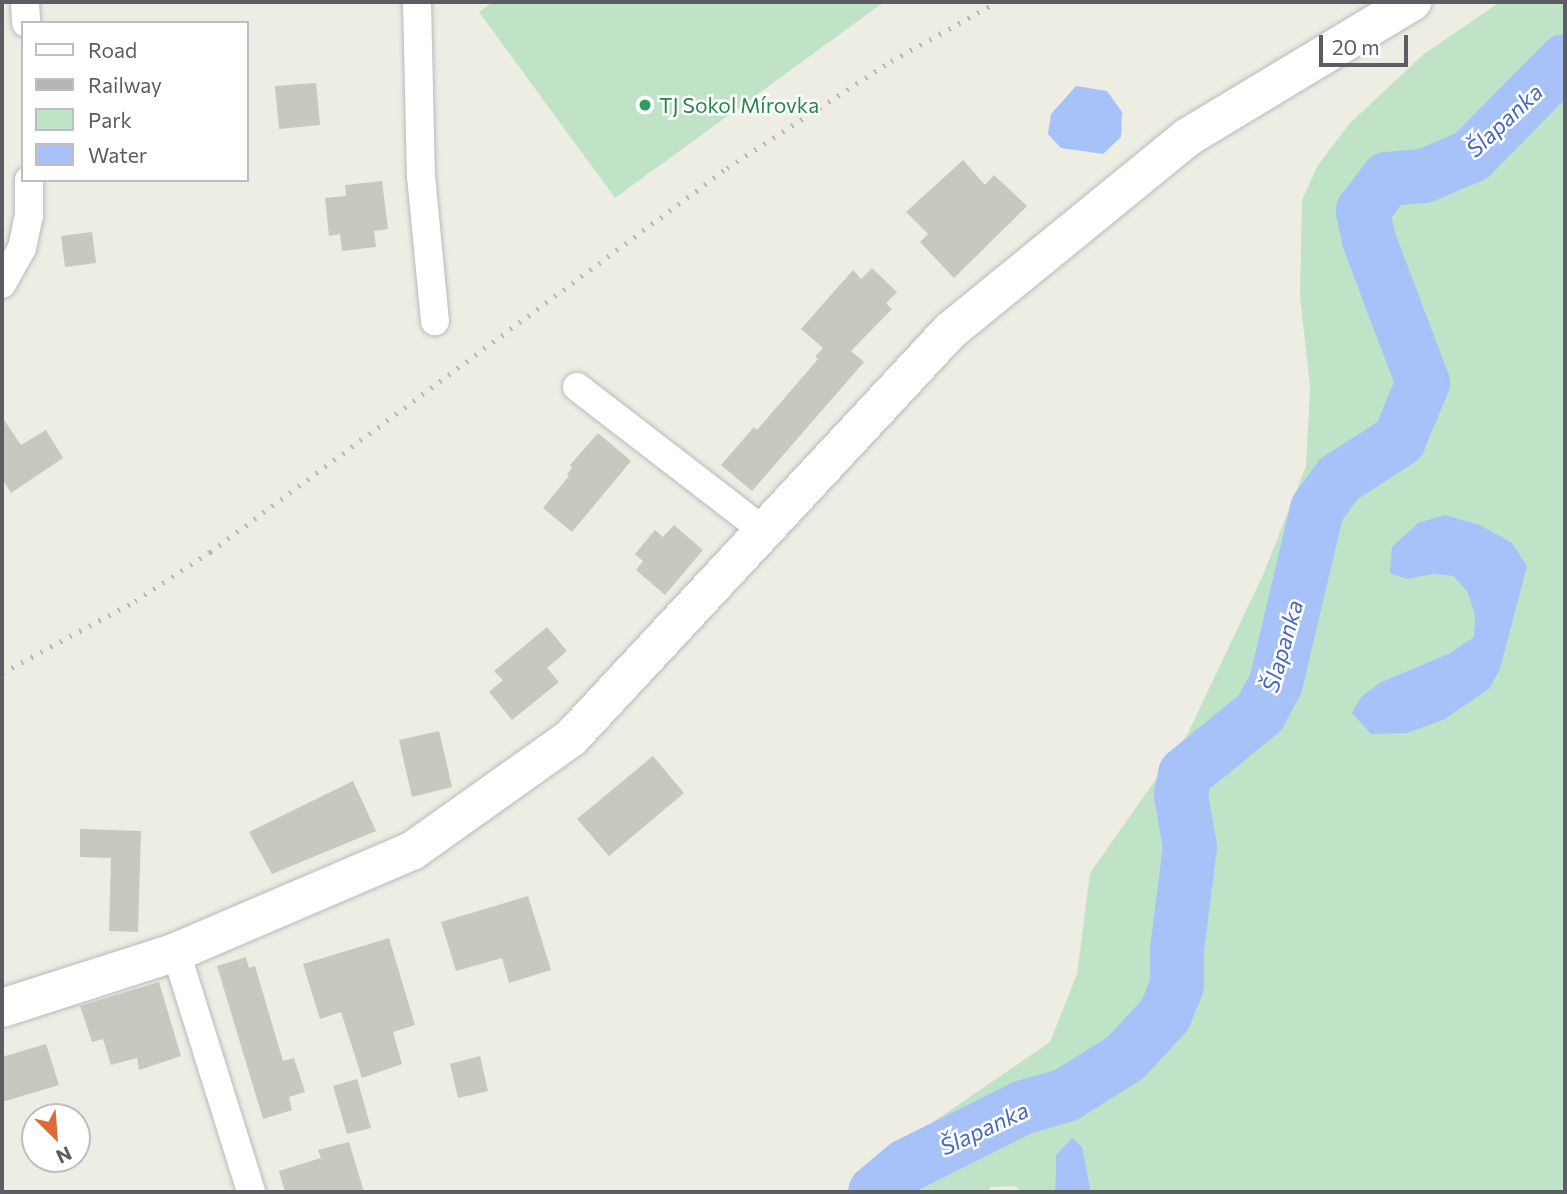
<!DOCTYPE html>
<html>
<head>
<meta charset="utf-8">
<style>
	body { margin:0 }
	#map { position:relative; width:1567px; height:1194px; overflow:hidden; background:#edede3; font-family:Commissioner,sans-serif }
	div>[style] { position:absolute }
	.green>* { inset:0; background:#c0e3c8 }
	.water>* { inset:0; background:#a6c2f9 }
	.river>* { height:54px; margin:-27px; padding:0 27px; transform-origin:27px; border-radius:27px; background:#a6c2f9 }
	.building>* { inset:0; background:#c8c7c0 }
	.roads { filter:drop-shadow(0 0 2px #b8b9be) drop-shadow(0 0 2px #b8b9be) }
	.street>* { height:28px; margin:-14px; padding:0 14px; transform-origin:14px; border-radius:14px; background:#fff }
	.secondary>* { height:38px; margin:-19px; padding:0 19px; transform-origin:19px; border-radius:19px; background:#fff }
	.rail>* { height:5px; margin-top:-2.5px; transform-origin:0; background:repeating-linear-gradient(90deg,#b5b6b6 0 2px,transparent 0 11px) }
	.dots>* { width:19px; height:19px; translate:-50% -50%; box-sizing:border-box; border:4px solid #fff; border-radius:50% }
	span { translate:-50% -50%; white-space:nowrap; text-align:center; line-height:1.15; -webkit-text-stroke:5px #fff; paint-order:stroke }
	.leisure-label { font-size:21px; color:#27864d }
	.left { translate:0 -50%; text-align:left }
	.water-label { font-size:23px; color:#4a68bb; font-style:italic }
	.frame { position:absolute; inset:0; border:4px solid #5b5d62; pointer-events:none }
	.legend { position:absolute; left:21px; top:21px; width:228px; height:161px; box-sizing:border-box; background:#fff; border:2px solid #bdbec0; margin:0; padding:9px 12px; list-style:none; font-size:21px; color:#5b5d62 }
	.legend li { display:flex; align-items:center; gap:14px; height:35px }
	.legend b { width:35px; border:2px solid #bdbec0 }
	.north { position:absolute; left:21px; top:1103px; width:70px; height:70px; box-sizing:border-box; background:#fff; border:2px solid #bdbec0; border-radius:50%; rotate:155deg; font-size:19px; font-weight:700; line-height:28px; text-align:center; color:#5b5d62 }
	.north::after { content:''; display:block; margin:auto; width:24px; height:32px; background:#de6a38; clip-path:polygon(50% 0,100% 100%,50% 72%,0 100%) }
	.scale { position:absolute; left:1319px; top:35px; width:89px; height:32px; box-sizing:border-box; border:4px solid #5b5d62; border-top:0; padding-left:9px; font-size:21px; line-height:24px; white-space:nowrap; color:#5b5d62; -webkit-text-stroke:5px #fff; paint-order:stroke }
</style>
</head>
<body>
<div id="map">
	<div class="green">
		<div style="clip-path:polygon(493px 2px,884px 2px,615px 198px,479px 12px)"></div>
		<div style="clip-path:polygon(evenodd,1500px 2px,1565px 2px,1565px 1192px,1091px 1192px,1082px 1148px,1056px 1155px,1055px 1192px,1020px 1192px,1016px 1186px,990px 1187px,989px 1192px,875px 1192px,933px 1122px,1050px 1042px,1077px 974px,1090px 873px,1187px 735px,1263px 575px,1306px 466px,1310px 387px,1300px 296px,1302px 200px,1318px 165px,1349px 124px,1424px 54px,1500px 2px,1527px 567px,1407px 733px,1381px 682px,1448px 654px,1474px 637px,1475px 616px,1467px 591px,1453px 576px,1433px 574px,1527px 567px)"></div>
	</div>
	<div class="water">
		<div style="clip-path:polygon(1076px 86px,1107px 91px,1122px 112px,1121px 137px,1103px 154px,1061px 148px,1048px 134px,1051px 114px)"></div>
		<div style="clip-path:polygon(1445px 515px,1480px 525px,1512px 543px,1527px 566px,1500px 669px,1489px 689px,1443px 720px,1407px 733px,1371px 734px,1352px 713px,1361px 697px,1381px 682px,1448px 654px,1474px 637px,1475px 616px,1467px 591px,1453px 576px,1433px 574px,1407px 579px,1390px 573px,1392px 547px,1418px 523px)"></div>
		<div style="clip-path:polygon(1072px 1138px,1082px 1147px,1091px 1192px,1055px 1192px,1056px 1155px)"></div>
	</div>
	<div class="river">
		<div style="left:875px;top:1192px;width:40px;rotate:-40deg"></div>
		<div style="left:906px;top:1166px;width:132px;rotate:-26.6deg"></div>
		<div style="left:1024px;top:1107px;width:44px;rotate:-15.9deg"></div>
		<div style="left:1066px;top:1095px;width:70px;rotate:-32.1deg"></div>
		<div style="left:1125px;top:1058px;width:59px;rotate:-47.1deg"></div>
		<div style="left:1165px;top:1015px;width:31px;rotate:-68deg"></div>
		<div style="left:1177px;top:986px;width:36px;rotate:-90deg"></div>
		<div style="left:1177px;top:950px;width:104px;rotate:-82.8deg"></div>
		<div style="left:1190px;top:847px;width:53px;rotate:-99.8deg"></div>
		<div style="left:1181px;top:795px;width:21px;rotate:-79deg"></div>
		<div style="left:1185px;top:774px;width:97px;rotate:-39.1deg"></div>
		<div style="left:1260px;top:713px;width:34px;rotate:-62deg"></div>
		<div style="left:1276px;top:683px;width:179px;rotate:-76.7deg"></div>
		<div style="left:1317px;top:509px;width:37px;rotate:-54deg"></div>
		<div style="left:1339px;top:479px;width:72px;rotate:-33deg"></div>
		<div style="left:1399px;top:440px;width:62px;rotate:-67.2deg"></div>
		<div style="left:1423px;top:383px;width:153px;rotate:-110.7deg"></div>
		<div style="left:1369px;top:240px;width:30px;rotate:-102deg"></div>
		<div style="left:1363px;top:211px;width:40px;rotate:-53deg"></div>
		<div style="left:1387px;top:179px;width:37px;rotate:-5deg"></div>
		<div style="left:1424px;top:176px;width:51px;rotate:-23.1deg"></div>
		<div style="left:1471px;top:156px;width:134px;rotate:-45.3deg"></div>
	</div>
	<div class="building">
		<div style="clip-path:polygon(316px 83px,320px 125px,279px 129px,275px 86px)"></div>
		<div style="clip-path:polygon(963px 160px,985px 185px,994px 175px,1027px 206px,954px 278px,920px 242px,928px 234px,906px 212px)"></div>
		<div style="clip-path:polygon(382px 181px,388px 229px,374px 231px,376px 247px,342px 251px,340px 234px,329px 236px,325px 198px,346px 196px,345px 185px)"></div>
		<div style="clip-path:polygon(92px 232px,96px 263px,65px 267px,61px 236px)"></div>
		<div style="clip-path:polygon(872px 268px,897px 292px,886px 303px,892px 309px,851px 351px,864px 362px,752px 491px,721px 465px,754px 427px,757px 430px,818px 359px,815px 357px,823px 348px,801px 329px,853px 270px,861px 279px)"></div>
		<div style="clip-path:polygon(2px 417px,21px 445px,46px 430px,63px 458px,11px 493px,2px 479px)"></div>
		<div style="clip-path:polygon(598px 433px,631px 461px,572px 532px,543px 508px,569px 476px,567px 474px,572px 468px,570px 465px)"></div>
		<div style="clip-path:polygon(674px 525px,703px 550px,665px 595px,636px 570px,643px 561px,635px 554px,655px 530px,663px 537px)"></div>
		<div style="clip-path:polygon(547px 627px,567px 651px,547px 668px,559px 682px,512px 720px,489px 692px,503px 680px,494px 671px)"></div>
		<div style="clip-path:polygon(439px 731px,452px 787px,412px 797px,399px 740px)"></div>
		<div style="clip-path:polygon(653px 756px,684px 793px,609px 856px,577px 819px)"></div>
		<div style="clip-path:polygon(353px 781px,376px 831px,272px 874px,249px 832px)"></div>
		<div style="clip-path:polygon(80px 829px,141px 831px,138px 932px,109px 931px,111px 858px,80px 857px)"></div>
		<div style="clip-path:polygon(528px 896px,551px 970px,509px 983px,502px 958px,456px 971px,441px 922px)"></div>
		<div style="clip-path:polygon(389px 938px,415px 1025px,393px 1032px,402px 1064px,362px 1078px,341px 1012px,320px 1019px,303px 964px)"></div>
		<div style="clip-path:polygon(246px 957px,249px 968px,255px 966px,283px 1061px,294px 1058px,305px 1092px,289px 1097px,292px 1110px,263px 1119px,217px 966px)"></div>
		<div style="clip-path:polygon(159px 982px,181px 1056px,139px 1070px,137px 1058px,111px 1065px,103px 1039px,92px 1042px,80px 1006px)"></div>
		<div style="clip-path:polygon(46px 1044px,59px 1085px,2px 1102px,2px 1057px)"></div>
		<div style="clip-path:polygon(480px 1056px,488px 1091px,458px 1098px,450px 1064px)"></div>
		<div style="clip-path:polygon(357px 1079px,371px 1128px,347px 1134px,333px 1086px)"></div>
		<div style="clip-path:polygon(349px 1142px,364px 1192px,285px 1192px,279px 1171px,321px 1158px,318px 1150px)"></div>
	</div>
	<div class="roads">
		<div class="street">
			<div style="left:25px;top:2px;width:21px;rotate:87deg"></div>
			<div style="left:417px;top:2px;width:174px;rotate:88.7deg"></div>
			<div style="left:421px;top:176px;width:146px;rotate:84.5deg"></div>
			<div style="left:2px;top:284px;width:41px;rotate:-60.9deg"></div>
			<div style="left:22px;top:248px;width:33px;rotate:-78deg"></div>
			<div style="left:29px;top:216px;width:36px;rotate:-90deg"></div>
			<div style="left:577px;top:387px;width:237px;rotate:37.6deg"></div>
			<div style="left:176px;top:952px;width:251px;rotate:72.6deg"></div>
		</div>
		<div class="secondary">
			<div style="left:2px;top:1008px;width:183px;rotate:-17.8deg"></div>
			<div style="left:176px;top:952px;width:257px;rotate:-23.2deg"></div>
			<div style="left:412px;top:851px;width:195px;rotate:-35.4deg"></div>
			<div style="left:571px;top:738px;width:556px;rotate:-47.04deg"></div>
			<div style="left:950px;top:331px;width:307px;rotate:-39.2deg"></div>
			<div style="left:1188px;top:137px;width:262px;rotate:-31.1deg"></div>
		</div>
	</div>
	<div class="rail">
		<div style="left:2px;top:673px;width:151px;rotate:-28.4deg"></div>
		<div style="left:135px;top:601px;width:90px;rotate:-33.2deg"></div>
		<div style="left:210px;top:552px;width:644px;rotate:-36.6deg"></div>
		<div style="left:727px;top:168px;width:196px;rotate:-33.1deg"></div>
		<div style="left:891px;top:61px;width:121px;rotate:-29.1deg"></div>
	</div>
	<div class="dots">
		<div style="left:645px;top:105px;background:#2e9e5b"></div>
	</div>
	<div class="leisure-label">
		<span class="left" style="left:659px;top:105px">TJ Sokol Mírovka</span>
	</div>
	<div class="water-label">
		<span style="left:1504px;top:120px;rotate:-43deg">Šlapanka</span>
		<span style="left:1282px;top:646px;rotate:-74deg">Šlapanka</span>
		<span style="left:984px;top:1128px;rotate:-25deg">Šlapanka</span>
	</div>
	<div class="frame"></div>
	<ul class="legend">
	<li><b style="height:9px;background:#fff"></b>Road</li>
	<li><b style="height:9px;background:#b5b6b6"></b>Railway</li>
	<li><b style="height:19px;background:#c0e3c8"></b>Park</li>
	<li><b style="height:19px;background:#a6c2f9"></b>Water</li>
	</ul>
	<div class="north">N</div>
	<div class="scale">20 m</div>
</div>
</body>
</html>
